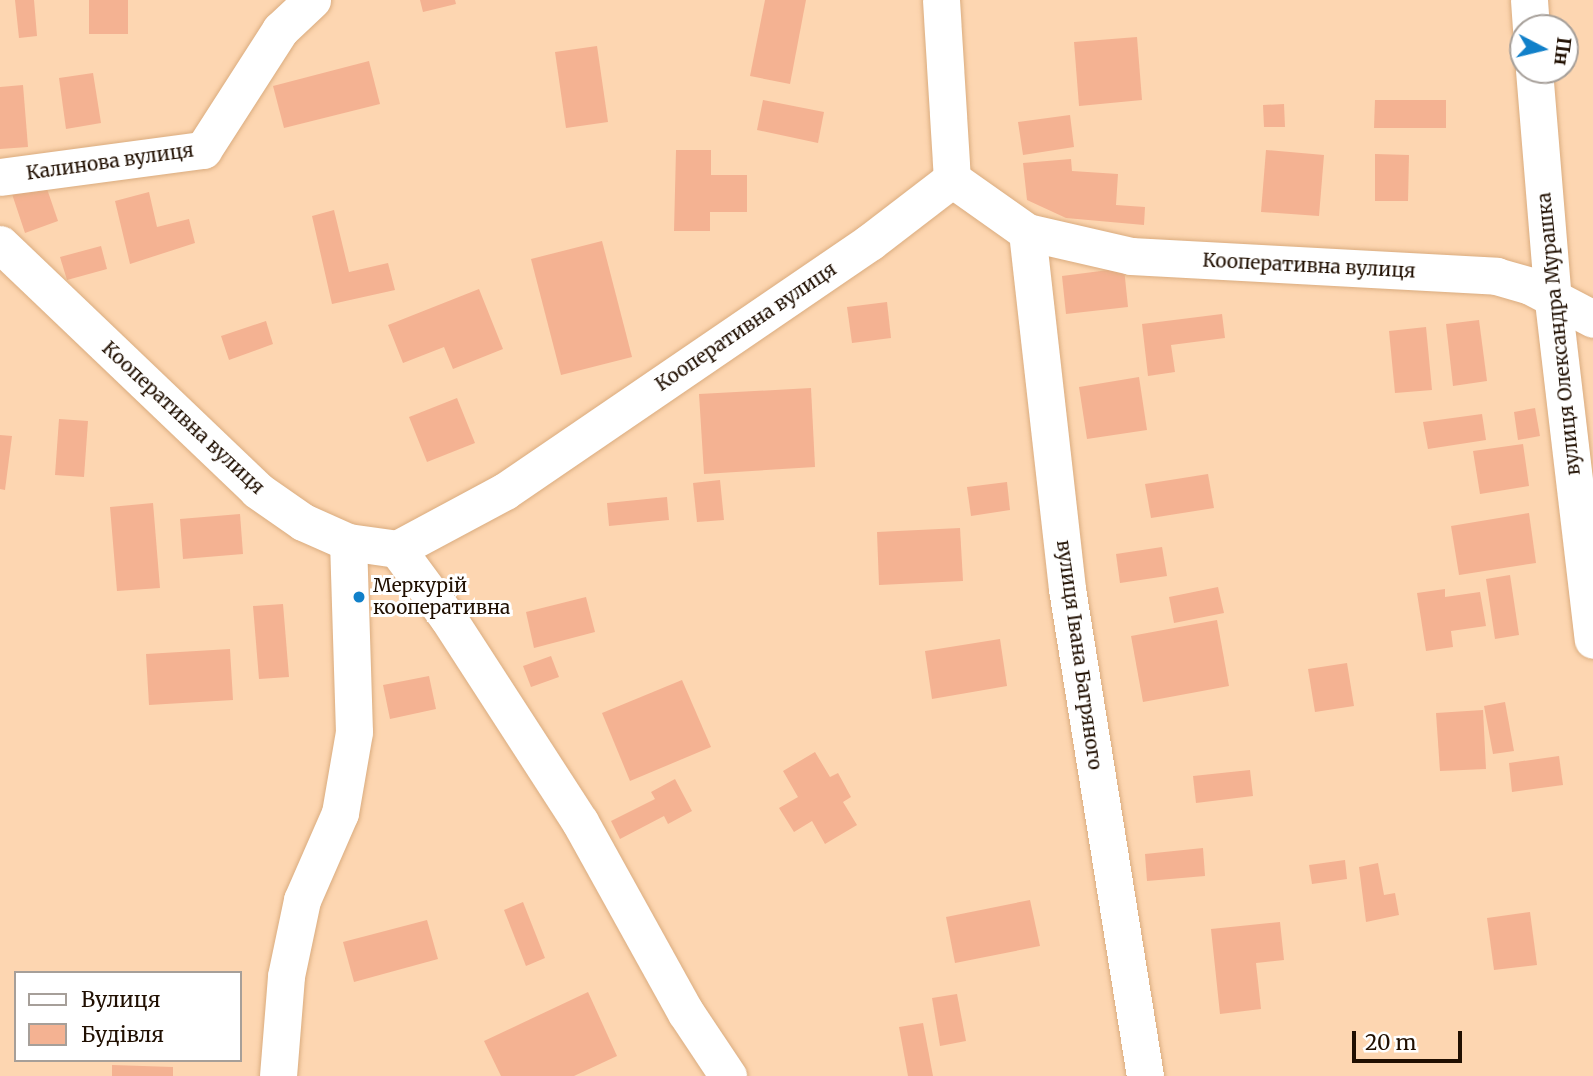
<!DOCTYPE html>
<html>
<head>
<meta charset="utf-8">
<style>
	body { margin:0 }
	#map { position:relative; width:1593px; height:1076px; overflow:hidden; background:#fdd6b1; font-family:Merriweather,serif }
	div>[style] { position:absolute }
	.building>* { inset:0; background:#f4b292 }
	.roads { filter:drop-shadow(0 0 2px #daac7f) drop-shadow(0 0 2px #daac7f) }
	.minor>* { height:37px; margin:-18.5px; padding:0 18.5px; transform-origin:18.5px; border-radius:18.5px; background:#fff }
	.dots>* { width:19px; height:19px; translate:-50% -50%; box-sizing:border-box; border:4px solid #fff; border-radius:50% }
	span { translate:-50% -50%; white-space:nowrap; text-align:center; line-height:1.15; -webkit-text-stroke:6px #fff; paint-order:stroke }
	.street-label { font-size:19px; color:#200f01 }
	.poi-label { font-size:19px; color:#200f01 }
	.left { translate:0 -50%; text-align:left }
	.legend { position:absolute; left:14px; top:971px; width:228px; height:91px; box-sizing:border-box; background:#fff; border:2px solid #a69f99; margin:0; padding:9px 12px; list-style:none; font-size:21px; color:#200f01 }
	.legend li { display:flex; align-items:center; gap:14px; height:35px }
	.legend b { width:35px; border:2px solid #a69f99 }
	.north { position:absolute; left:1509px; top:14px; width:70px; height:70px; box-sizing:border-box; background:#fff; border:2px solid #a69f99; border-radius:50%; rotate:97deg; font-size:19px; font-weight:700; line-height:28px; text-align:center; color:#200f01 }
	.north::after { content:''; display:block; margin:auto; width:24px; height:32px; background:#1180c9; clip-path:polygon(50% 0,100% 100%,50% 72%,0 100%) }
	.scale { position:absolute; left:1352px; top:1031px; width:110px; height:32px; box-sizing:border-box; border:4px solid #200f01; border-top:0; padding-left:9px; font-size:21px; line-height:24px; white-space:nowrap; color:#200f01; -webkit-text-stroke:5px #fff; paint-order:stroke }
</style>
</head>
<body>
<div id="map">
	<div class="building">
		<div style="clip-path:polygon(15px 0,34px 0,37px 36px,19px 38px)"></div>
		<div style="clip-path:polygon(89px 0,128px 0,128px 34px,89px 34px)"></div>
		<div style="clip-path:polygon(420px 0,455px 0,456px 4px,423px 12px)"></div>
		<div style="clip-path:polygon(765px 0,806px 0,790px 84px,750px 76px)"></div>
		<div style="clip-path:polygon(1137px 37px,1142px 100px,1079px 106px,1074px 42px)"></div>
		<div style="clip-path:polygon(597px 46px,608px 122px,566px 128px,555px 52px)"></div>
		<div style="clip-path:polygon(369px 61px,380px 104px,284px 128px,273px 86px)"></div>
		<div style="clip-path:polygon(93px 73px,101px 123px,66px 129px,59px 78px)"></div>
		<div style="clip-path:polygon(23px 85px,28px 147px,0 149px,0 87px)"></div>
		<div style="clip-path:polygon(763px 100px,824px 112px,818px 143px,757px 130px)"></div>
		<div style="clip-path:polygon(1375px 100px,1446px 100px,1446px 128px,1374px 128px)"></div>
		<div style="clip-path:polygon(1284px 104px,1285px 127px,1264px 127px,1263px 105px)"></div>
		<div style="clip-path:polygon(1070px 115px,1074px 147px,1023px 155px,1018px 122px)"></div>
		<div style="clip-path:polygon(676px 150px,711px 150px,711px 175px,747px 175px,747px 212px,710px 212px,710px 231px,674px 231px)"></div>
		<div style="clip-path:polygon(1266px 150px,1324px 155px,1319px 216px,1261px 212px)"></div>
		<div style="clip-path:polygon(1375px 154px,1409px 155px,1408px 201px,1375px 201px)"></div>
		<div style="clip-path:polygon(1071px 159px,1072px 171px,1118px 174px,1116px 205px,1145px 207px,1144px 225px,1066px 218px,1027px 200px,1023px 163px)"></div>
		<div style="clip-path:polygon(44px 180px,58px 221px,25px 233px,11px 191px)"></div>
		<div style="clip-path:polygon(149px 192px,157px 227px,189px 219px,195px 243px,130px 264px,115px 201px)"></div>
		<div style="clip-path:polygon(334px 210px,349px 272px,388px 263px,395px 290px,332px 304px,312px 216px)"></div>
		<div style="clip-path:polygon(602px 241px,632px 357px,561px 375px,531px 259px)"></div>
		<div style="clip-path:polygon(101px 246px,107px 269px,67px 280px,60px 257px)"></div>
		<div style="clip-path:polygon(1124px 268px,1128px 307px,1066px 314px,1062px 276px)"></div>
		<div style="clip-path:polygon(479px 289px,503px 349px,453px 369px,444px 347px,403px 363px,388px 325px)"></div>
		<div style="clip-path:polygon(887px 302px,891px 338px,852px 343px,847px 307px)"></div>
		<div style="clip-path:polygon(1222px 314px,1225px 338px,1171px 345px,1175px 372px,1148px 376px,1142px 324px)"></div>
		<div style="clip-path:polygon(1479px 320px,1487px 381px,1453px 386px,1446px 324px)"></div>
		<div style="clip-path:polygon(266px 321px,273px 344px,229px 360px,221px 336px)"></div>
		<div style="clip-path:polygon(1426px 327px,1432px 390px,1395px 393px,1389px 331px)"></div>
		<div style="clip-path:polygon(1139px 377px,1147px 430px,1087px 439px,1079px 387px)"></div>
		<div style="clip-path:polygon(811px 388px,815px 467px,704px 474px,699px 394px)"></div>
		<div style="clip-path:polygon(457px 398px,475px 443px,427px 462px,409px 417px)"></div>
		<div style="clip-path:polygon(1535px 408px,1540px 436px,1518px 440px,1514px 412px)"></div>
		<div style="clip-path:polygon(1482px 414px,1486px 440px,1428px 449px,1423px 422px)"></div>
		<div style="clip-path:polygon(59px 419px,88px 421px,84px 477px,55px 475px)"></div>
		<div style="clip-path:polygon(0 435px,12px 436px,5px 490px,0 489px)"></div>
		<div style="clip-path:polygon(1523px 444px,1529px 486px,1480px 494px,1473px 451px)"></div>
		<div style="clip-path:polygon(1208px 474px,1214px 508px,1151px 518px,1145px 484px)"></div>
		<div style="clip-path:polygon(720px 480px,724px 520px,697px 522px,693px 483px)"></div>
		<div style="clip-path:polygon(1007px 482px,1010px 510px,971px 516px,967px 487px)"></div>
		<div style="clip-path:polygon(667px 497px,669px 520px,609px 526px,607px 503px)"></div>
		<div style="clip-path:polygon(153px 503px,160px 588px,117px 591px,110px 507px)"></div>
		<div style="clip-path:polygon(1529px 513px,1536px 563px,1459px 575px,1451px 526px)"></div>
		<div style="clip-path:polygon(240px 514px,243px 554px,183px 559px,180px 519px)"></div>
		<div style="clip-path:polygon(960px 528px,963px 581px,879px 585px,877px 532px)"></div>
		<div style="clip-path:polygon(1162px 547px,1167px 576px,1120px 583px,1116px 554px)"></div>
		<div style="clip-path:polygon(1510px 575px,1519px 635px,1495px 639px,1486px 579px)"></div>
		<div style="clip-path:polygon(1218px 587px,1224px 613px,1174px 623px,1169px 597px)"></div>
		<div style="clip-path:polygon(1445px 589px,1445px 597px,1480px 592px,1486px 626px,1451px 631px,1453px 647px,1426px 651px,1417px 593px)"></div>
		<div style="clip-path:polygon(586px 597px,595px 632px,534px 648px,526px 612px)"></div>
		<div style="clip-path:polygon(283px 604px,289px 677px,259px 679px,253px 606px)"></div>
		<div style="clip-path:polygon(1217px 620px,1229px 686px,1143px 702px,1131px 636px)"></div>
		<div style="clip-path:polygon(1000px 639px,1007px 686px,932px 699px,925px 651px)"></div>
		<div style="clip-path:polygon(230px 649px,233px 700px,149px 705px,146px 654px)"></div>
		<div style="clip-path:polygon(551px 656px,559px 677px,531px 687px,523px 666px)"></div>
		<div style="clip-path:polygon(1347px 663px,1354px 706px,1315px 712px,1308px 669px)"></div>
		<div style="clip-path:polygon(429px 676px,436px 709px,390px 719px,383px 685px)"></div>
		<div style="clip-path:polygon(682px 680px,711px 747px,630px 781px,602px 713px)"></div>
		<div style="clip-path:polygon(1505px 702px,1514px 751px,1493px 754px,1484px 706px)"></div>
		<div style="clip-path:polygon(1483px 710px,1486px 769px,1440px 771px,1436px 713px)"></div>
		<div style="clip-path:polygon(815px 752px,830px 777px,838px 773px,851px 797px,843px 802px,857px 825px,825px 844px,812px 821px,794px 832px,779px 808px,798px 797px,783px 771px)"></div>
		<div style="clip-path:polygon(1559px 756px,1563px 785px,1512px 792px,1509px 763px)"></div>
		<div style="clip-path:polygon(1250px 770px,1253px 796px,1196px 803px,1193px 776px)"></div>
		<div style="clip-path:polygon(675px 779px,692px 811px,668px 824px,664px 816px,620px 839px,611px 821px,655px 799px,651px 792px)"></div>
		<div style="clip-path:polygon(1203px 848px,1205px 876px,1147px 881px,1145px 854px)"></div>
		<div style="clip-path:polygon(1345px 860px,1347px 879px,1312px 884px,1309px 865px)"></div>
		<div style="clip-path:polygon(1378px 863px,1384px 895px,1395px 893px,1399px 915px,1366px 922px,1359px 867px)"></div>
		<div style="clip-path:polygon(1030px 900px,1040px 946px,955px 963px,946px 917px)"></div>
		<div style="clip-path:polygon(523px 902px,545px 958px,526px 966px,504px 910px)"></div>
		<div style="clip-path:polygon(1530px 912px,1537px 965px,1494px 970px,1487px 918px)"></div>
		<div style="clip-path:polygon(427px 920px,438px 959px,354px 982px,343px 942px)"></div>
		<div style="clip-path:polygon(1280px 922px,1284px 960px,1256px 963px,1261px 1009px,1220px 1014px,1211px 929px)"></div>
		<div style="clip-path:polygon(588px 992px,617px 1056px,574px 1076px,501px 1076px,484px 1041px)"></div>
		<div style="clip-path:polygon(957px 994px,966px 1041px,940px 1046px,932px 998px)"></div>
		<div style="clip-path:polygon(923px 1023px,933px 1076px,908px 1076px,899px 1027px)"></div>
		<div style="clip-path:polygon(112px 1065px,173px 1067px,173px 1076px,112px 1076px)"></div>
	</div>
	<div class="roads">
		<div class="minor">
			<div style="left:941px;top:0;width:179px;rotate:86.5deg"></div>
			<div style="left:1529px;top:0;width:28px;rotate:86deg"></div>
			<div style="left:1534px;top:70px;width:232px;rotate:85.3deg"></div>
			<div style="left:1553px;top:301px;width:341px;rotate:83.3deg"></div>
			<div style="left:0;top:177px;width:205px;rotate:-7.6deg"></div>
			<div style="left:203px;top:150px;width:143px;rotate:-57.3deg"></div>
			<div style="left:280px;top:30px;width:44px;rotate:-43.2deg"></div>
			<div style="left:952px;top:179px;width:92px;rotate:35.2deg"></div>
			<div style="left:1027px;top:232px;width:107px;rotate:13deg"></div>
			<div style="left:1131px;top:256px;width:366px;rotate:3.1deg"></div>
			<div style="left:1496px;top:276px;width:35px;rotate:16deg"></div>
			<div style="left:1530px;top:286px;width:71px;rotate:27.6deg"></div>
			<div style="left:1027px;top:232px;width:359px;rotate:83.6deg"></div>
			<div style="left:1067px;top:589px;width:493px;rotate:80.9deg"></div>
			<div style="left:0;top:244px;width:356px;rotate:43.7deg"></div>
			<div style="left:257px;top:490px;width:56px;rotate:34.8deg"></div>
			<div style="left:303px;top:522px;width:49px;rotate:24deg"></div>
			<div style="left:348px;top:542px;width:49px;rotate:8.1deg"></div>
			<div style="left:397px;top:549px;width:123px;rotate:-28.2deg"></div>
			<div style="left:505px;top:491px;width:442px;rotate:-34.3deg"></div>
			<div style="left:870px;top:242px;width:103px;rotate:-37.5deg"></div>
			<div style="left:397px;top:549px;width:86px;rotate:53.5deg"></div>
			<div style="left:448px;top:618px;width:243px;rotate:57.1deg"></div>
			<div style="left:580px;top:822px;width:218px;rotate:61deg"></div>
			<div style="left:686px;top:1013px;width:76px;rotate:56.3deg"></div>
			<div style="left:278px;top:1076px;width:100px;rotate:-85.4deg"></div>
			<div style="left:286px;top:976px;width:78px;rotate:-78.1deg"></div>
			<div style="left:302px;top:900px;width:95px;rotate:-66.4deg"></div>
			<div style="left:340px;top:813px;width:82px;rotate:-80.2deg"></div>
			<div style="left:354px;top:732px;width:190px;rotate:-91.8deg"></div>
		</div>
	</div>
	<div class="dots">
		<div style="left:359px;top:597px;background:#1180c9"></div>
	</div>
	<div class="street-label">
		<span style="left:110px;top:162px;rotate:-8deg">Калинова вулиця</span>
		<span style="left:1309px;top:266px;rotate:3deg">Кооперативна вулиця</span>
		<span style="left:746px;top:327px;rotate:-34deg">Кооперативна вулиця</span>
		<span style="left:1559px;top:334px;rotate:-96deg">вулиця Олександра Мурашка</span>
		<span style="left:183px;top:418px;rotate:43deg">Кооперативна вулиця</span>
		<span style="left:1079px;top:655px;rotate:82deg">вулиця Івана Багряного</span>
	</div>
	<div class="poi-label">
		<span class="left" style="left:373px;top:597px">Меркурій<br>кооперативна</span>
	</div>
	<ul class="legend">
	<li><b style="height:9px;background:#fff"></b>Вулиця</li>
	<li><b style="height:19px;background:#f4b292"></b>Будівля</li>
	</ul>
	<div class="north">Пн</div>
	<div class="scale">20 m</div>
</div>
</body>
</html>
